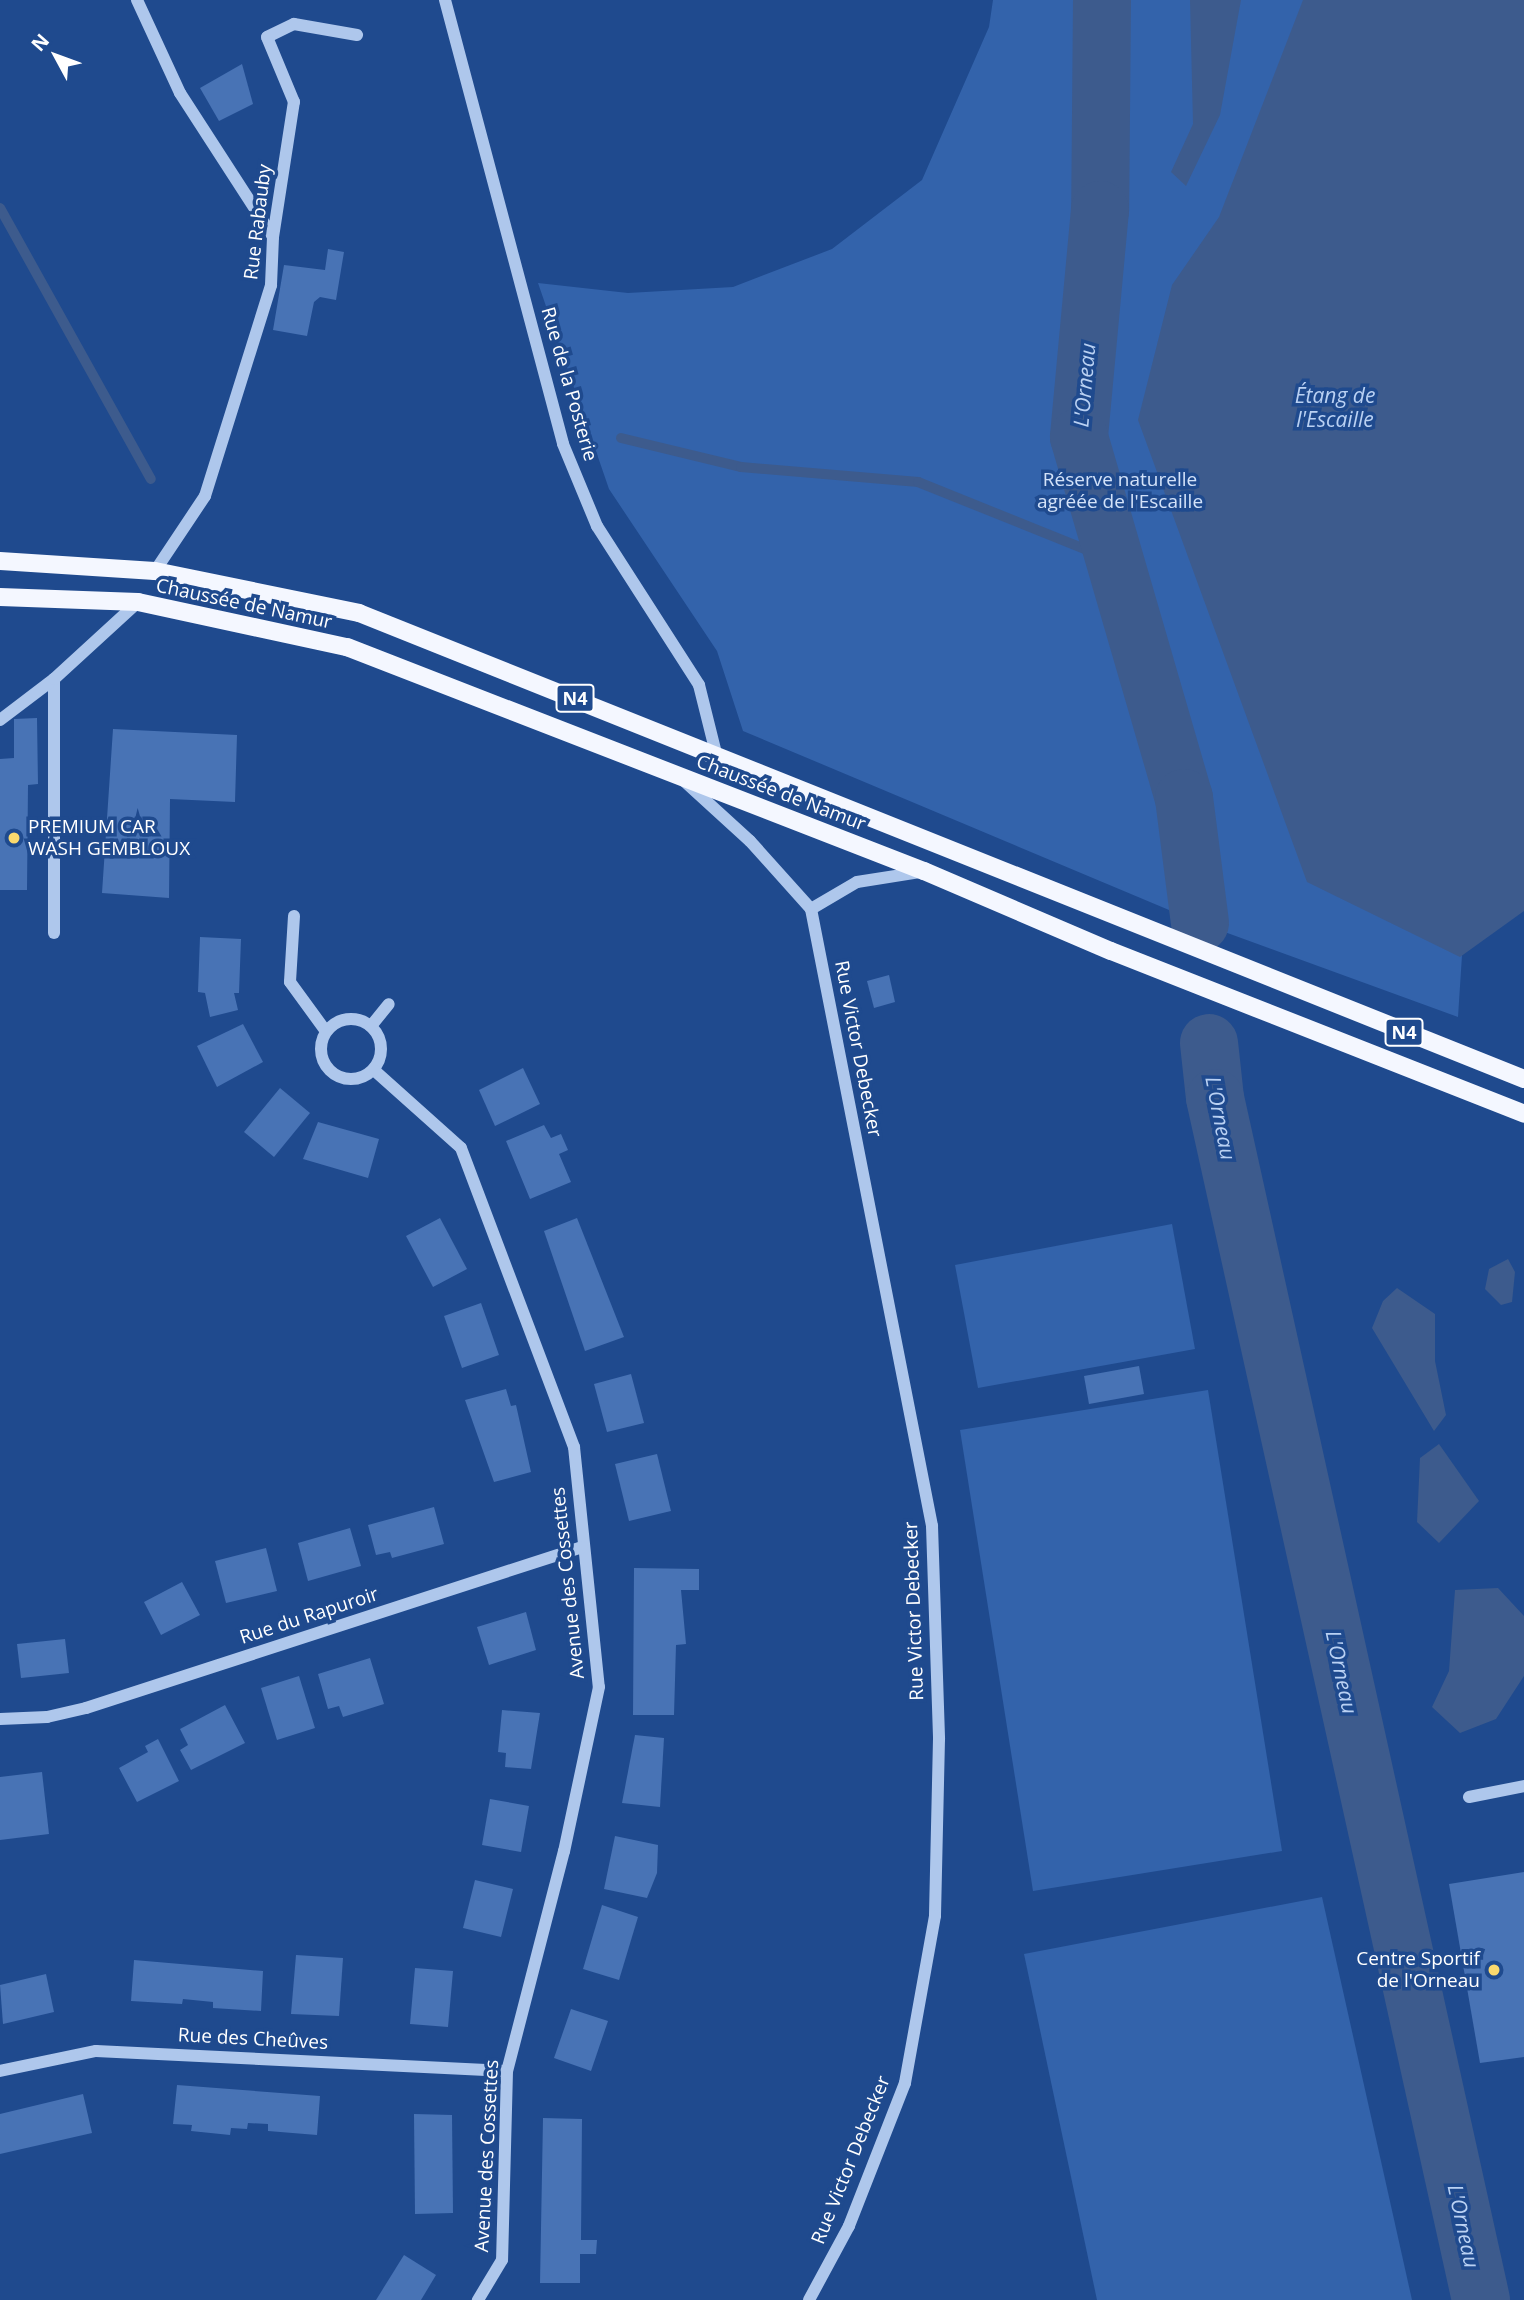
<!DOCTYPE html>
<html>
<head>
<meta charset="utf-8">
<style>
	body { margin:0 }
	#map { position:relative; width:1524px; height:2300px; overflow:hidden; background:#1f4a8e; font-family:"Open Sans",sans-serif }
	div>[style] { position:absolute }
	.green>* { inset:0; background:#3363ab }
	.water>* { inset:0; background:#3d5b8d }
	.stream>* { height:10px; margin:-5px; padding:0 5px; transform-origin:5px; border-radius:5px; background:#3d5b8d }
	.river>* { height:58px; margin:-29px; padding:0 29px; transform-origin:29px; border-radius:29px; background:#3d5b8d }
	.building>* { inset:0; background:#4873b5 }
	.minor>* { height:12px; margin:-6px; padding:0 6px; transform-origin:6px; border-radius:6px; background:#aec7ec }
	.minor>.ring { margin:-6px; padding:0; box-sizing:content-box; background:none; border:12px solid #aec7ec; border-radius:50% }
	.major>* { height:18px; margin:-9px; padding:0 9px; transform-origin:9px; border-radius:9px; background:#f4f7ff }
	.dots>* { width:19px; height:19px; translate:-50% -50%; box-sizing:border-box; border:4px solid #1f4a8e; border-radius:50% }
	span { translate:-50% -50%; white-space:nowrap; text-align:center; line-height:1.15; -webkit-text-stroke:7px #1f4a8e; paint-order:stroke }
	.shield-label span { padding:2px 5px; background:#1f4a8e; border:2px solid; border-radius:5px; -webkit-text-stroke-width:0 }
	.shield-label { font-size:18px; color:#fff; font-weight:700 }
	.street-label { font-size:19px; color:#fff }
	.park-label { font-size:19px; color:#d3e2f9 }
	.poi-label { font-size:19px; color:#fff }
	.left { translate:0 -50%; text-align:left }
	.right { translate:-100% -50%; text-align:right }
	.water-label { font-size:21px; color:#bad1f3; font-style:italic }
	.north { position:absolute; left:21px; top:21px; width:70px; height:70px; -webkit-text-stroke:5px #1f4a8e; paint-order:stroke; rotate:311deg; font-size:19px; font-weight:700; line-height:28px; text-align:center; color:#fff }
	.north::after { content:''; display:block; margin:auto; width:24px; height:32px; background:#fff; clip-path:polygon(50% 0,100% 100%,50% 72%,0 100%) }
</style>
</head>
<body>
<div id="map">
	<div class="green">
		<div style="clip-path:polygon(993px 0,1524px 0,1458px 1017px,1200px 923px,743px 731px,717px 651px,609px 489px,538px 283px,628px 293px,733px 287px,832px 249px,922px 180px,989px 27px)"></div>
		<div style="clip-path:polygon(1172px 1224px,1195px 1349px,978px 1388px,955px 1265px)"></div>
		<div style="clip-path:polygon(1208px 1390px,1282px 1851px,1033px 1891px,960px 1430px)"></div>
		<div style="clip-path:polygon(1322px 1897px,1412px 2300px,1097px 2300px,1024px 1954px)"></div>
	</div>
	<div class="water">
		<div style="clip-path:polygon(1190px 0,1241px 0,1220px 115px,1186px 186px,1171px 172px,1193px 124px)"></div>
		<div style="clip-path:polygon(1303px 0,1524px 0,1524px 911px,1460px 957px,1307px 882px,1138px 420px,1172px 285px,1219px 217px)"></div>
		<div style="clip-path:polygon(1508px 1259px,1515px 1272px,1512px 1302px,1501px 1305px,1485px 1289px,1489px 1269px)"></div>
		<div style="clip-path:polygon(1397px 1288px,1435px 1314px,1435px 1361px,1446px 1415px,1434px 1431px,1372px 1328px,1383px 1301px)"></div>
		<div style="clip-path:polygon(1439px 1444px,1479px 1501px,1439px 1543px,1417px 1522px,1420px 1458px)"></div>
		<div style="clip-path:polygon(1498px 1588px,1524px 1616px,1524px 1676px,1496px 1719px,1460px 1733px,1432px 1707px,1449px 1671px,1455px 1590px)"></div>
	</div>
	<div class="stream">
		<div style="left:0;top:208px;width:310px;rotate:60.9deg"></div>
		<div style="left:621px;top:438px;width:123px;rotate:13.6deg"></div>
		<div style="left:741px;top:467px;width:178px;rotate:4.8deg"></div>
		<div style="left:918px;top:482px;width:212px;rotate:21.9deg"></div>
	</div>
	<div class="river">
		<div style="left:1102px;top:0;width:210px;rotate:90.5deg"></div>
		<div style="left:1100px;top:210px;width:228px;rotate:95.3deg"></div>
		<div style="left:1079px;top:437px;width:376px;rotate:73.8deg"></div>
		<div style="left:1184px;top:798px;width:126px;rotate:82.7deg"></div>
		<div style="left:1209px;top:1043px;width:55px;rotate:83.8deg"></div>
		<div style="left:1215px;top:1098px;width:1231px;rotate:77.52deg"></div>
	</div>
	<div class="building">
		<div style="clip-path:polygon(242px 64px,253px 104px,219px 121px,200px 88px)"></div>
		<div style="clip-path:polygon(328px 249px,344px 252px,336px 300px,320px 297px,314px 302px,307px 336px,273px 330px,284px 265px,325px 270px)"></div>
		<div style="clip-path:polygon(37px 718px,38px 784px,28px 785px,27px 890px,0 890px,0 759px,14px 758px,14px 719px)"></div>
		<div style="clip-path:polygon(113px 729px,237px 735px,235px 802px,170px 799px,169px 898px,102px 893px)"></div>
		<div style="clip-path:polygon(200px 937px,241px 939px,239px 993px,234px 993px,238px 1010px,210px 1017px,205px 993px,198px 992px)"></div>
		<div style="clip-path:polygon(889px 975px,895px 1002px,874px 1008px,867px 981px)"></div>
		<div style="clip-path:polygon(243px 1024px,263px 1062px,217px 1087px,197px 1046px)"></div>
		<div style="clip-path:polygon(523px 1068px,540px 1104px,495px 1126px,479px 1090px)"></div>
		<div style="clip-path:polygon(280px 1088px,310px 1113px,274px 1157px,244px 1132px)"></div>
		<div style="clip-path:polygon(318px 1122px,379px 1139px,368px 1178px,303px 1159px)"></div>
		<div style="clip-path:polygon(544px 1125px,551px 1138px,561px 1134px,568px 1150px,559px 1154px,571px 1182px,530px 1199px,506px 1141px)"></div>
		<div style="clip-path:polygon(440px 1218px,467px 1269px,433px 1287px,406px 1236px)"></div>
		<div style="clip-path:polygon(577px 1218px,624px 1337px,585px 1351px,544px 1231px)"></div>
		<div style="clip-path:polygon(481px 1303px,499px 1355px,462px 1368px,444px 1316px)"></div>
		<div style="clip-path:polygon(1139px 1366px,1144px 1394px,1089px 1404px,1084px 1376px)"></div>
		<div style="clip-path:polygon(631px 1374px,644px 1423px,607px 1432px,594px 1384px)"></div>
		<div style="clip-path:polygon(506px 1389px,511px 1406px,516px 1405px,531px 1472px,494px 1482px,465px 1400px)"></div>
		<div style="clip-path:polygon(657px 1454px,671px 1511px,629px 1521px,615px 1464px)"></div>
		<div style="clip-path:polygon(434px 1507px,444px 1544px,392px 1558px,390px 1552px,376px 1555px,368px 1525px)"></div>
		<div style="clip-path:polygon(350px 1528px,361px 1566px,308px 1581px,298px 1543px)"></div>
		<div style="clip-path:polygon(266px 1548px,277px 1591px,226px 1603px,215px 1561px)"></div>
		<div style="clip-path:polygon(634px 1568px,699px 1569px,699px 1590px,681px 1590px,686px 1644px,676px 1645px,674px 1715px,633px 1715px)"></div>
		<div style="clip-path:polygon(182px 1582px,200px 1615px,161px 1635px,144px 1602px)"></div>
		<div style="clip-path:polygon(526px 1612px,536px 1650px,489px 1665px,477px 1627px)"></div>
		<div style="clip-path:polygon(65px 1639px,69px 1673px,21px 1678px,17px 1644px)"></div>
		<div style="clip-path:polygon(370px 1658px,384px 1704px,343px 1717px,339px 1706px,328px 1709px,318px 1674px)"></div>
		<div style="clip-path:polygon(299px 1676px,315px 1728px,277px 1740px,261px 1688px)"></div>
		<div style="clip-path:polygon(225px 1705px,245px 1743px,191px 1770px,180px 1750px,188px 1745px,180px 1729px)"></div>
		<div style="clip-path:polygon(502px 1710px,540px 1713px,531px 1769px,505px 1767px,506px 1753px,498px 1752px)"></div>
		<div style="clip-path:polygon(635px 1735px,664px 1738px,660px 1807px,622px 1803px)"></div>
		<div style="clip-path:polygon(158px 1739px,179px 1781px,137px 1802px,119px 1768px,148px 1752px,145px 1746px)"></div>
		<div style="clip-path:polygon(42px 1772px,49px 1834px,0 1840px,0 1777px)"></div>
		<div style="clip-path:polygon(490px 1799px,529px 1806px,521px 1852px,482px 1845px)"></div>
		<div style="clip-path:polygon(615px 1836px,658px 1845px,657px 1873px,647px 1898px,604px 1889px)"></div>
		<div style="clip-path:polygon(1524px 1872px,1524px 2057px,1480px 2063px,1449px 1884px)"></div>
		<div style="clip-path:polygon(475px 1880px,513px 1889px,501px 1937px,463px 1928px)"></div>
		<div style="clip-path:polygon(602px 1905px,638px 1917px,619px 1980px,583px 1969px)"></div>
		<div style="clip-path:polygon(296px 1955px,343px 1958px,339px 2016px,291px 2014px)"></div>
		<div style="clip-path:polygon(134px 1960px,263px 1971px,261px 2011px,213px 2008px,213px 2002px,183px 1999px,182px 2004px,131px 2001px)"></div>
		<div style="clip-path:polygon(415px 1968px,453px 1971px,448px 2027px,410px 2024px)"></div>
		<div style="clip-path:polygon(46px 1974px,54px 2012px,3px 2024px,0 1985px)"></div>
		<div style="clip-path:polygon(571px 2009px,608px 2021px,591px 2071px,554px 2058px)"></div>
		<div style="clip-path:polygon(177px 2085px,320px 2096px,317px 2135px,268px 2131px,268px 2124px,248px 2123px,247px 2129px,231px 2128px,230px 2135px,191px 2131px,192px 2125px,173px 2124px)"></div>
		<div style="clip-path:polygon(83px 2094px,92px 2133px,0 2154px,0 2114px)"></div>
		<div style="clip-path:polygon(414px 2114px,452px 2115px,453px 2213px,415px 2214px)"></div>
		<div style="clip-path:polygon(543px 2118px,582px 2119px,581px 2240px,597px 2240px,596px 2254px,580px 2254px,580px 2283px,540px 2283px)"></div>
		<div style="clip-path:polygon(404px 2255px,436px 2275px,421px 2300px,376px 2300px)"></div>
	</div>
	<div class="minor">
		<div style="left:137px;top:0;width:102px;rotate:65.2deg"></div>
		<div style="left:180px;top:93px;width:171px;rotate:57.1deg"></div>
		<div style="left:445px;top:0;width:459px;rotate:75.1deg"></div>
		<div style="left:563px;top:444px;width:89px;rotate:67.5deg"></div>
		<div style="left:597px;top:526px;width:189px;rotate:57.3deg"></div>
		<div style="left:699px;top:685px;width:70px;rotate:76deg"></div>
		<div style="left:155px;top:571px;width:90px;rotate:-56.3deg"></div>
		<div style="left:205px;top:496px;width:221px;rotate:-72.6deg"></div>
		<div style="left:271px;top:285px;width:48px;rotate:-87.6deg"></div>
		<div style="left:273px;top:237px;width:137px;rotate:-81.2deg"></div>
		<div style="left:294px;top:102px;width:70px;rotate:-112.6deg"></div>
		<div style="left:267px;top:37px;width:30px;rotate:-26deg"></div>
		<div style="left:294px;top:24px;width:64px;rotate:9.9deg"></div>
		<div style="left:54px;top:679px;width:254px;rotate:90deg"></div>
		<div style="left:0;top:720px;width:68px;rotate:-37.2deg"></div>
		<div style="left:54px;top:679px;width:114px;rotate:-42.5deg"></div>
		<div style="left:682px;top:779px;width:92px;rotate:42.4deg"></div>
		<div style="left:750px;top:841px;width:91px;rotate:48.1deg"></div>
		<div style="left:811px;top:909px;width:629px;rotate:78.9deg"></div>
		<div style="left:932px;top:1526px;width:213px;rotate:88.1deg"></div>
		<div style="left:939px;top:1739px;width:177px;rotate:91.3deg"></div>
		<div style="left:935px;top:1916px;width:170px;rotate:100.2deg"></div>
		<div style="left:905px;top:2083px;width:154px;rotate:111.4deg"></div>
		<div style="left:849px;top:2226px;width:84px;rotate:118.4deg"></div>
		<div style="left:811px;top:909px;width:53px;rotate:-30.4deg"></div>
		<div style="left:857px;top:882px;width:65px;rotate:-8.9deg"></div>
		<div style="left:294px;top:916px;width:66px;rotate:93.5deg"></div>
		<div style="left:290px;top:982px;width:59px;rotate:53.9deg"></div>
		<div class="ring" style="left:321px;top:1019px;width:48px;height:48px"></div>
		<div style="left:371px;top:1026px;width:28px;rotate:-51deg"></div>
		<div style="left:375px;top:1071px;width:115px;rotate:41.8deg"></div>
		<div style="left:461px;top:1148px;width:320px;rotate:69.3deg"></div>
		<div style="left:574px;top:1447px;width:241px;rotate:84.1deg"></div>
		<div style="left:599px;top:1687px;width:168px;rotate:102deg"></div>
		<div style="left:564px;top:1851px;width:227px;rotate:104.5deg"></div>
		<div style="left:507px;top:2071px;width:189px;rotate:91.5deg"></div>
		<div style="left:502px;top:2260px;width:47px;rotate:121deg"></div>
		<div style="left:0;top:1719px;width:47px;rotate:-2.4deg"></div>
		<div style="left:47px;top:1717px;width:40px;rotate:-13deg"></div>
		<div style="left:86px;top:1708px;width:521px;rotate:-17.98deg"></div>
		<div style="left:1469px;top:1797px;width:56px;rotate:-11.3deg"></div>
		<div style="left:0;top:2071px;width:98px;rotate:-11.8deg"></div>
		<div style="left:96px;top:2051px;width:411px;rotate:2.8deg"></div>
	</div>
	<div class="major">
		<div style="left:0;top:561px;width:155px;rotate:3.7deg"></div>
		<div style="left:155px;top:571px;width:208px;rotate:11.6deg"></div>
		<div style="left:359px;top:613px;width:1255px;rotate:21.8deg"></div>
		<div style="left:0;top:597px;width:138px;rotate:2.1deg"></div>
		<div style="left:138px;top:602px;width:214px;rotate:12.2deg"></div>
		<div style="left:347px;top:647px;width:619px;rotate:21.22deg"></div>
		<div style="left:924px;top:871px;width:203px;rotate:23.2deg"></div>
		<div style="left:1111px;top:951px;width:444px;rotate:21.5deg"></div>
	</div>
	<div class="dots">
		<div style="left:14px;top:838px;background:#fad96e"></div>
		<div style="left:1494px;top:1970px;background:#fad96e"></div>
	</div>
	<div class="shield-label">
		<span style="left:575px;top:698px">N4</span>
		<span style="left:1404px;top:1032px">N4</span>
	</div>
	<div class="street-label">
		<span style="left:258px;top:222px;rotate:-83deg">Rue Rabauby</span>
		<span style="left:569px;top:384px;rotate:74deg">Rue de la Posterie</span>
		<span style="left:244px;top:604px;rotate:12deg">Chaussée de Namur</span>
		<span style="left:781px;top:793px;rotate:21deg">Chaussée de Namur</span>
		<span style="left:858px;top:1049px;rotate:79deg">Rue Victor Debecker</span>
		<span style="left:568px;top:1583px;rotate:-96deg">Avenue des Cossettes</span>
		<span style="left:914px;top:1611px;rotate:-92deg">Rue Victor Debecker</span>
		<span style="left:309px;top:1616px;rotate:-18deg">Rue du Rapuroir</span>
		<span style="left:253px;top:2039px;rotate:3deg">Rue des Cheûves</span>
		<span style="left:487px;top:2156px;rotate:-87deg">Avenue des Cossettes</span>
		<span style="left:851px;top:2160px;rotate:-68deg">Rue Victor Debecker</span>
	</div>
	<div class="park-label">
		<span style="left:1120px;top:491px">Réserve naturelle<br>agréée de l'Escaille</span>
	</div>
	<div class="poi-label">
		<span class="left" style="left:28px;top:838px">PREMIUM CAR<br>WASH GEMBLOUX</span>
		<span class="right" style="left:1480px;top:1970px">Centre Sportif<br>de l'Orneau</span>
	</div>
	<div class="water-label">
		<span style="left:1084px;top:385px;rotate:-85deg">L'Orneau</span>
		<span style="left:1335px;top:407px">Étang de<br>l'Escaille</span>
		<span style="left:1221px;top:1118px;rotate:79deg">L'Orneau</span>
		<span style="left:1342px;top:1672px;rotate:78deg">L'Orneau</span>
		<span style="left:1464px;top:2226px;rotate:78deg">L'Orneau</span>
	</div>
	<div class="north">N</div>
</div>
</body>
</html>
